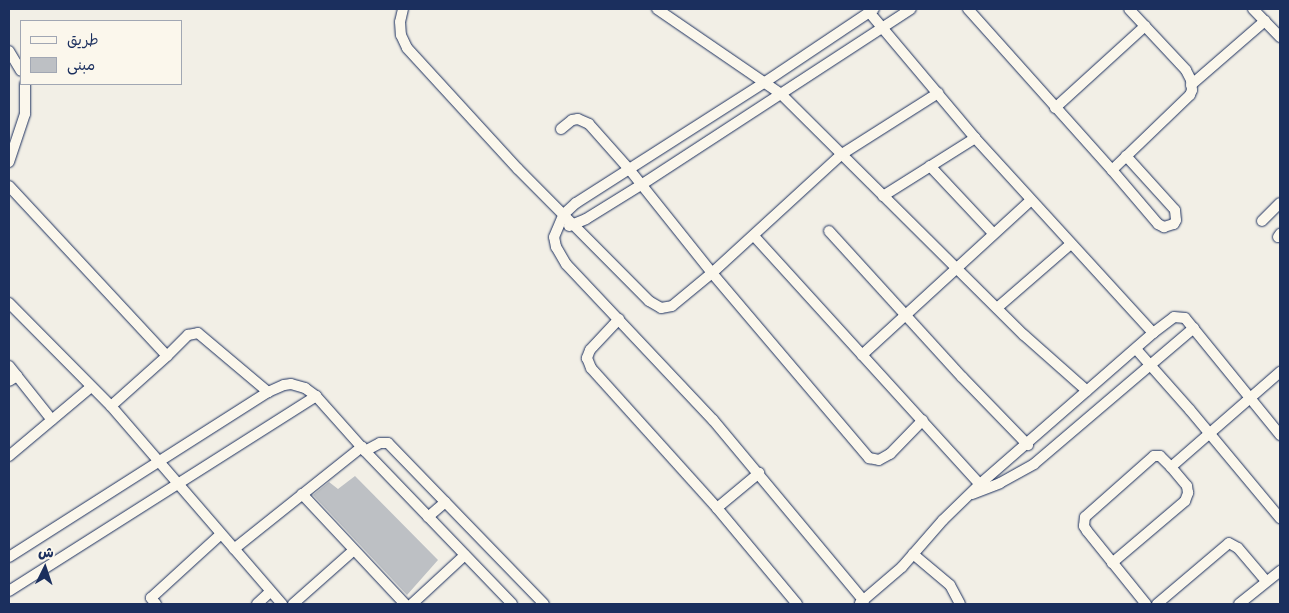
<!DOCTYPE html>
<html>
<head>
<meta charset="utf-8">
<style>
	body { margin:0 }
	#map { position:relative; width:1289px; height:613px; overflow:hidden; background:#f2efe6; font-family:Sriracha,"Playpen Sans Arabic",sans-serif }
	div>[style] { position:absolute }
	.building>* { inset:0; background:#bdc0c4 }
	.roads { filter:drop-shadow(0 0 1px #1b2f5e) drop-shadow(0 0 1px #1b2f5e) }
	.minor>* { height:10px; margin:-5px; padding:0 5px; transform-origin:5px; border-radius:5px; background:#fbf7ec }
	span { translate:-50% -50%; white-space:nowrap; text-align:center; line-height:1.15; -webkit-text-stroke:4px #fbf7ec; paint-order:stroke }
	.frame { position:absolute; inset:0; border:10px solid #1b2f5e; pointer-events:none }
	.legend { position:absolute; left:20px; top:20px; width:162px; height:65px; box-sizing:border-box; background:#fbf7ec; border:1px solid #a1a7b3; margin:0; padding:6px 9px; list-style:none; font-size:15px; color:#1b2f5e }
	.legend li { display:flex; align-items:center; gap:10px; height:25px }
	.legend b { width:25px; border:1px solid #a1a7b3 }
	.north { position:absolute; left:20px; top:543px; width:50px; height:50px; -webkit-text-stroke:4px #fbf7ec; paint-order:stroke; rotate:4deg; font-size:14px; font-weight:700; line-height:20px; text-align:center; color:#1b2f5e }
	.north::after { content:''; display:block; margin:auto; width:18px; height:22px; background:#1b2f5e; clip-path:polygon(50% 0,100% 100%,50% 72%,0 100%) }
</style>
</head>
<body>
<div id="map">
	<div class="building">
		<div style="clip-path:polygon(355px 476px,438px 560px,407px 595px,313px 495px,329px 482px,338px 489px)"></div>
	</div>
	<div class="roads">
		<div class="minor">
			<div style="left:403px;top:9px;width:13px;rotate:103deg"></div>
			<div style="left:400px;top:22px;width:13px;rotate:86deg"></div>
			<div style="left:401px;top:35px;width:14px;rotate:65deg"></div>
			<div style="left:407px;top:48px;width:164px;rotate:47.5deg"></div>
			<div style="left:518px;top:169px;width:186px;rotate:45.2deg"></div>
			<div style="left:649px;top:301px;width:14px;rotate:30deg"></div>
			<div style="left:661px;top:308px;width:11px;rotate:-10deg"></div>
			<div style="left:672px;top:306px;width:52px;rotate:-39.5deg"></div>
			<div style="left:712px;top:273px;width:243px;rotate:49.7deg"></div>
			<div style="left:869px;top:458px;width:10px;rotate:11deg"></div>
			<div style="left:879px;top:460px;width:13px;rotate:-29deg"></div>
			<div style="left:890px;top:454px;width:47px;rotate:-45.9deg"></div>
			<div style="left:657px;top:9px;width:150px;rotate:34.4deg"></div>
			<div style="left:781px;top:94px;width:342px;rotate:44.8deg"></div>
			<div style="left:1024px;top:335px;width:84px;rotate:41.6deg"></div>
			<div style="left:968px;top:9px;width:216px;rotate:48.2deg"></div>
			<div style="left:1112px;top:170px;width:108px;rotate:-43.9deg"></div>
			<div style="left:1190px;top:95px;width:5px;rotate:-68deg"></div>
			<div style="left:1192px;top:90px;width:10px;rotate:-96deg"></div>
			<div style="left:1191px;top:80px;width:11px;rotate:-117deg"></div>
			<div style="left:1186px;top:70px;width:83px;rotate:-133.1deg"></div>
			<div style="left:1253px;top:9px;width:39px;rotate:46deg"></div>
			<div style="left:869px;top:12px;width:165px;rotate:49.9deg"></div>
			<div style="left:975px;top:138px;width:264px;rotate:47.6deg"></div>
			<div style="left:1153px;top:333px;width:26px;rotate:-37deg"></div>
			<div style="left:1174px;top:317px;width:11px;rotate:5deg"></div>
			<div style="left:1185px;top:318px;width:151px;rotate:50.9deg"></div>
			<div style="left:9px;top:51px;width:23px;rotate:59deg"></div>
			<div style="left:1191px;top:85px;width:98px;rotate:-40.9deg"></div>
			<div style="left:1055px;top:108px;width:122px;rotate:-42.3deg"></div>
			<div style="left:561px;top:129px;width:14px;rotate:-39deg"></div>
			<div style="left:572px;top:120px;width:6px;rotate:-9deg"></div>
			<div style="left:578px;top:119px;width:12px;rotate:24deg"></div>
			<div style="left:589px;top:124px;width:60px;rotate:48.4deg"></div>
			<div style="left:629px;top:169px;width:133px;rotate:51.4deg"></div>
			<div style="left:712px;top:273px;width:176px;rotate:-42.5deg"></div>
			<div style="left:842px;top:154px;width:114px;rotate:-32.4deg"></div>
			<div style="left:9px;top:162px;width:51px;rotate:-71.6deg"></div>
			<div style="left:25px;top:114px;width:30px;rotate:-90deg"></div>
			<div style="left:930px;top:166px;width:92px;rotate:46.8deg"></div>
			<div style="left:1112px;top:170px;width:71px;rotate:49.6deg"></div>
			<div style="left:1158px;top:224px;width:7px;rotate:27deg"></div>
			<div style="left:1164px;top:227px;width:10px;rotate:-17deg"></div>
			<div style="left:1174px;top:224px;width:4px;rotate:-63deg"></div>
			<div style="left:1176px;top:220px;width:10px;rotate:-96deg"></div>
			<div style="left:1175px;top:210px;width:73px;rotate:-132.2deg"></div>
			<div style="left:9px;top:186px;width:232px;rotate:47.1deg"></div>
			<div style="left:167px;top:356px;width:75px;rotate:138.2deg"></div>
			<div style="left:883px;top:196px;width:109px;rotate:-32.2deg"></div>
			<div style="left:1262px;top:221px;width:25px;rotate:-45deg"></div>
			<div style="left:569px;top:226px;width:18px;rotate:-22deg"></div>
			<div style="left:586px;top:219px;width:65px;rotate:-31.7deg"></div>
			<div style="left:641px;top:185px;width:322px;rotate:-33.1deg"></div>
			<div style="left:829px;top:231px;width:197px;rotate:47.7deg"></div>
			<div style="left:962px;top:377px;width:95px;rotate:45.9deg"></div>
			<div style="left:754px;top:236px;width:336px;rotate:47.7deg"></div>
			<div style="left:1278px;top:237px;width:4px;rotate:-56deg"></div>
			<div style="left:9px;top:303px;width:145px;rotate:45.3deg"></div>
			<div style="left:111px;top:406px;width:262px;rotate:49.2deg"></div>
			<div style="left:997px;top:308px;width:98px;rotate:-40.9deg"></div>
			<div style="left:619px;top:319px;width:42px;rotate:133.1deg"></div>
			<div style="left:590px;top:350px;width:9px;rotate:111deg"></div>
			<div style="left:587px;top:358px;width:11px;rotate:68deg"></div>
			<div style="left:591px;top:368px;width:188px;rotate:48deg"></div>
			<div style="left:717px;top:508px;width:125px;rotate:50.2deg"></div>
			<div style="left:1136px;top:349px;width:81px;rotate:48.5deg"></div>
			<div style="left:1190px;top:410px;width:141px;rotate:50.2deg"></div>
			<div style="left:862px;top:355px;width:229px;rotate:-42.5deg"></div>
			<div style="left:167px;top:356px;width:30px;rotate:-45deg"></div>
			<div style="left:188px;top:335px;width:10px;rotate:-11deg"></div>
			<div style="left:198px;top:333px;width:92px;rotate:40.1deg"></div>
			<div style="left:9px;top:366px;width:13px;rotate:51deg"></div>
			<div style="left:17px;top:376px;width:9px;rotate:148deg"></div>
			<div style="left:17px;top:376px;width:56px;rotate:51.5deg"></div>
			<div style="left:365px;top:451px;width:17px;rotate:-28deg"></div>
			<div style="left:380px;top:443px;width:8px"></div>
			<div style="left:388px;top:443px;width:224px;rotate:45.9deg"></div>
			<div style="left:9px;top:456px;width:107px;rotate:-40.1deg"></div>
			<div style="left:302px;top:494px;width:151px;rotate:46.9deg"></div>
			<div style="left:972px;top:494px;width:30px;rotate:-21deg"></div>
			<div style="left:1000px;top:483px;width:39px;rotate:-29deg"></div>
			<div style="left:1034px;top:464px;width:210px;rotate:-40.4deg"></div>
			<div style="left:717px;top:508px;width:55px;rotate:-39.8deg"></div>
			<div style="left:428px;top:517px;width:23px;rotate:-41deg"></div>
			<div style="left:234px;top:549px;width:164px;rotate:-38.6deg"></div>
			<div style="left:913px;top:554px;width:48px;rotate:40deg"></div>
			<div style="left:950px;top:585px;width:21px;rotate:62deg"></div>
			<div style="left:9px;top:557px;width:307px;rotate:-32.5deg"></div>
			<div style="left:268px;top:392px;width:17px;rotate:-24deg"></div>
			<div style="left:284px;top:385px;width:7px;rotate:-8deg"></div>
			<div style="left:291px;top:384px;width:15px;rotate:16deg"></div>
			<div style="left:305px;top:388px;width:14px;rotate:36deg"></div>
			<div style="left:316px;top:396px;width:74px;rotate:48.3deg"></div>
			<div style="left:365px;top:451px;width:212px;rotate:46.1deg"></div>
			<div style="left:1112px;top:563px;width:96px;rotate:-40.3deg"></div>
			<div style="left:1185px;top:501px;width:9px;rotate:-69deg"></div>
			<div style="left:1188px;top:493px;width:7px;rotate:-98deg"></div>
			<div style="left:1187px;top:486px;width:25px;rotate:-130deg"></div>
			<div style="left:9px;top:591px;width:364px;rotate:-32.4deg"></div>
			<div style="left:864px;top:601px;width:236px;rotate:-129.8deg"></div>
			<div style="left:713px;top:420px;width:214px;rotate:-133.3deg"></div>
			<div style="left:566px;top:264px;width:20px;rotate:-120deg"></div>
			<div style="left:556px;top:247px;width:10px;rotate:-101deg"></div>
			<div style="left:554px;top:237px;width:25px;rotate:-67deg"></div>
			<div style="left:564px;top:214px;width:16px;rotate:-43deg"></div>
			<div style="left:576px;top:203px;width:224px;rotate:-32.6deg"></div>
			<div style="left:765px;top:82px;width:131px;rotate:-33.8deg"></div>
			<div style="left:860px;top:603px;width:55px;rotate:-40.6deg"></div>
			<div style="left:902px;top:567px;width:62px;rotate:-48.9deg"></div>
			<div style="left:943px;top:520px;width:52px;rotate:-44.2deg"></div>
			<div style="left:980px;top:484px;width:230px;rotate:-41.1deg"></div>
			<div style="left:156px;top:604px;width:8px;rotate:-130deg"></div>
			<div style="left:151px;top:598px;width:93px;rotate:-42.4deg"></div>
			<div style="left:257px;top:604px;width:18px;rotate:-43deg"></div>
			<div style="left:293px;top:604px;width:81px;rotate:-41.5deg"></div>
			<div style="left:412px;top:604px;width:72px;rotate:-42.8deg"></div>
			<div style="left:1146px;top:604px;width:94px;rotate:-128.9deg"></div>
			<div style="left:1087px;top:531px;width:6px;rotate:-121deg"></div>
			<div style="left:1084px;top:526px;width:9px;rotate:-84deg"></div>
			<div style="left:1085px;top:517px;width:92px;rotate:-41.5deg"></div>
			<div style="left:1154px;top:456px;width:6px"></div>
			<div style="left:1160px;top:456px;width:16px;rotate:45deg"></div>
			<div style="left:1171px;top:467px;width:145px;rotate:-41.1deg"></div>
			<div style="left:1157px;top:604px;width:94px;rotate:-40.3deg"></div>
			<div style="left:1229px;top:543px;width:10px;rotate:29deg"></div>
			<div style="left:1238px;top:548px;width:43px;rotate:49.7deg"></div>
			<div style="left:1239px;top:604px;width:53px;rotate:-38.8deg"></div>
		</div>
	</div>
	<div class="frame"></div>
	<ul class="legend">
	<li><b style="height:6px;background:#fbf7ec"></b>طريق</li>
	<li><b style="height:14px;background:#bdc0c4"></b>مبنى</li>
	</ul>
	<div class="north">ش</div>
</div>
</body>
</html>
